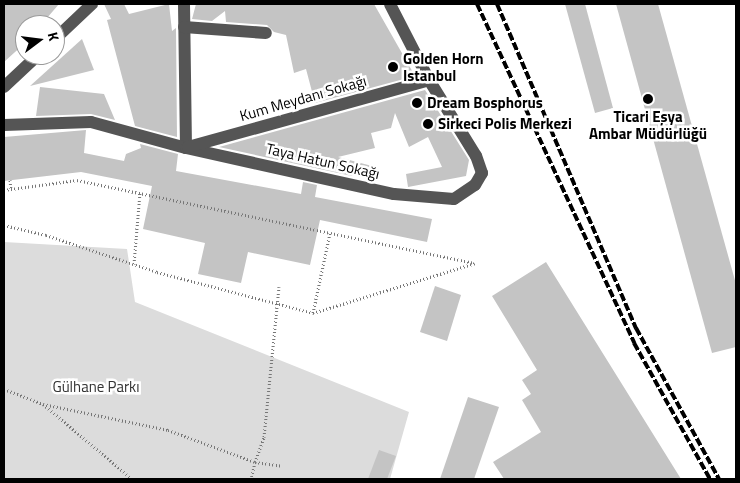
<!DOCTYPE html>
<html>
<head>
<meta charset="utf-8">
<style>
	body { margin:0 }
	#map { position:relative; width:740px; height:483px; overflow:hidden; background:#fff; font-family:"Titillium Web",sans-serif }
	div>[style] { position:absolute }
	.green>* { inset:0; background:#dcdcdc }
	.building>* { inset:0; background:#c4c4c4 }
	.path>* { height:3px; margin-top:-1.5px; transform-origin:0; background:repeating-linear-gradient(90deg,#777 0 1px,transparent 0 3.5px) }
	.minor>* { height:12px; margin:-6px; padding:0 6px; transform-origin:6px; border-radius:6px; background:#555 }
	.rail>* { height:4px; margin-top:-2px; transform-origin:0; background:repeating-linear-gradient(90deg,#000 0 8px,transparent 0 10.5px) }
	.dots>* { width:14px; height:14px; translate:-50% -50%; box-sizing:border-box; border:2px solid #fff; border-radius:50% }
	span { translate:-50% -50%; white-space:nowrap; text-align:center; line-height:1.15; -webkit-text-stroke:5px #fff; paint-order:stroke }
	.poi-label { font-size:15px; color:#000; font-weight:700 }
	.left { translate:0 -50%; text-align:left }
	.street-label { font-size:15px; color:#000 }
	.park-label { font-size:15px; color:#333 }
	.frame { position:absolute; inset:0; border:5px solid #000; pointer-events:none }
	.north { position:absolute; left:15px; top:15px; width:50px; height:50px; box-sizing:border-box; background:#fff; border:1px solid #999; border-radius:50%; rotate:75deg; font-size:14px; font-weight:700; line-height:20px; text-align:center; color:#000 }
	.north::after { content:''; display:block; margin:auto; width:18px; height:22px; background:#000; clip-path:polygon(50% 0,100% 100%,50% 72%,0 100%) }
</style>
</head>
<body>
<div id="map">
	<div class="green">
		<div style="clip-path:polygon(4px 242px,127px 249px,135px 302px,409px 412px,390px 479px,4px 479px)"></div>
	</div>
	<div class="building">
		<div style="clip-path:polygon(4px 4px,59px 4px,41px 25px,25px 25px,25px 43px,4px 62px)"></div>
		<div style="clip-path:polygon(104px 4px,124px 4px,129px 14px,169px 4px,172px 31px,176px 28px,177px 137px,135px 126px,107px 20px,111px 19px)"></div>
		<div style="clip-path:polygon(196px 4px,374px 4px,415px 76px,315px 103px,306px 69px,294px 73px,286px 35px,274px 32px,267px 25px,226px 22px,225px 11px,212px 21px,192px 19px)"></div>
		<div style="clip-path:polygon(565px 4px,585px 4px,613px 108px,595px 113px)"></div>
		<div style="clip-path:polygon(616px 4px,658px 4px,736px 284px,736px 347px,712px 353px)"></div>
		<div style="clip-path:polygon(82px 39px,94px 70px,30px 86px)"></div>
		<div style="clip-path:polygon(40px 87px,104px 94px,115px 120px,91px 114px,36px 116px)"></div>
		<div style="clip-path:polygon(425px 90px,469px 160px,466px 176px,408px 187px,406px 174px,442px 167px,428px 137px,409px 147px,395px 113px,391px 128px,371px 133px,375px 148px,338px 157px,372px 166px,352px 176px,219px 147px)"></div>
		<div style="clip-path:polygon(86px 130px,84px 153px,124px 161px,126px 154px,141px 148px,140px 144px,178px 154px,176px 171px,301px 194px,303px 182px,317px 185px,315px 197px,432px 219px,427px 242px,320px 220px,310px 265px,248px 252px,241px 283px,198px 274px,205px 243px,143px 229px,152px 186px,81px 172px,4px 181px,4px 137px)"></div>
		<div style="clip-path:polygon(546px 262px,681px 479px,504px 479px,493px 462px,541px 432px,522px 400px,531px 394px,522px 380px,537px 370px,492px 296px)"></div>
		<div style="clip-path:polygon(435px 286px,461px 295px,447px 341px,420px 332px)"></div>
		<div style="clip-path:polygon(468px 397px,499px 407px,474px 479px,440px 479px)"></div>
		<div style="clip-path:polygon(379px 450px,396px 456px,387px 479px,368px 479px)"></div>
	</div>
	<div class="path">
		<div style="left:10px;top:180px;width:9px;rotate:84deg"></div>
		<div style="left:4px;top:190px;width:74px;rotate:-7.8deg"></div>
		<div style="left:77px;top:180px;width:406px;rotate:11.8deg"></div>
		<div style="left:4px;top:225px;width:43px;rotate:13.4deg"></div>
		<div style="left:46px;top:235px;width:117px;rotate:18.4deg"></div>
		<div style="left:157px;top:272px;width:161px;rotate:14.7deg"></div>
		<div style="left:313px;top:313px;width:170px;rotate:-17.1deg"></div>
		<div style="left:134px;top:264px;width:71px;rotate:-85.2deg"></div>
		<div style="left:313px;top:313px;width:82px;rotate:-78deg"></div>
		<div style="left:4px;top:389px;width:42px;rotate:21deg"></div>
		<div style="left:43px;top:404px;width:116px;rotate:40.1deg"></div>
		<div style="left:43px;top:404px;width:128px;rotate:11.7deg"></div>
		<div style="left:168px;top:430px;width:93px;rotate:20.2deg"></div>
		<div style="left:255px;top:462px;width:17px;rotate:103deg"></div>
		<div style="left:255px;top:462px;width:27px;rotate:-70deg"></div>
		<div style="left:264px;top:437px;width:151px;rotate:-84.3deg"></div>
		<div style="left:255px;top:462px;width:27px;rotate:8deg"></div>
	</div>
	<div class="minor">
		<div style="left:184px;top:4px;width:144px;rotate:89.2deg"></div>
		<div style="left:184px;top:27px;width:82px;rotate:4.2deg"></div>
		<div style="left:55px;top:39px;width:51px;rotate:-43.4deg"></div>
		<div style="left:4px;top:87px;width:47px;rotate:-43.3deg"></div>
		<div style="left:4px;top:125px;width:87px;rotate:-2deg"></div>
		<div style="left:91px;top:122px;width:98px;rotate:15.3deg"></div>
		<div style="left:186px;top:148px;width:213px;rotate:12.5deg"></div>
		<div style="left:394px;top:194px;width:60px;rotate:4.8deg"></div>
		<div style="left:454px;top:199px;width:25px;rotate:-34deg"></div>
		<div style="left:475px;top:185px;width:14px;rotate:-60deg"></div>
		<div style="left:482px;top:173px;width:18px;rotate:-109deg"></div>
		<div style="left:476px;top:156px;width:89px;rotate:-121.7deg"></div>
		<div style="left:429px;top:80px;width:85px;rotate:-117.2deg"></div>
		<div style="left:188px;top:147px;width:250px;rotate:-15.5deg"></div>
	</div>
	<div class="rail">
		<div style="left:477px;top:4px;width:374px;rotate:65.1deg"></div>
		<div style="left:634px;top:343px;width:156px;rotate:60.8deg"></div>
		<div style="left:497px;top:4px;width:353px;rotate:66.8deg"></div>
		<div style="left:636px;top:328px;width:172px;rotate:61.2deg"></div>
	</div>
	<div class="dots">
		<div style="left:393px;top:67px;background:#000"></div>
		<div style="left:648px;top:99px;background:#000"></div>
		<div style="left:417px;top:103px;background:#000"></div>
		<div style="left:428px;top:124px;background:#000"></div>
	</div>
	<div class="poi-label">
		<span class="left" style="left:403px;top:67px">Golden Horn<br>Istanbul</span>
		<span class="left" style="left:427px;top:103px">Dream Bosphorus</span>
		<span style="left:648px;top:125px">Ticari Eşya<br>Ambar Müdürlüğü</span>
		<span class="left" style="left:438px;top:124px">Sirkeci Polis Merkezi</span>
	</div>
	<div class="street-label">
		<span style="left:303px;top:98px;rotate:-16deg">Kum Meydanı Sokağı</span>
		<span style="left:323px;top:161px;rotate:13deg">Taya Hatun Sokağı</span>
	</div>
	<div class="park-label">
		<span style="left:96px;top:387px">Gülhane Parkı</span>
	</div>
	<div class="frame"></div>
	<div class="north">K</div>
</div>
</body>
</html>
